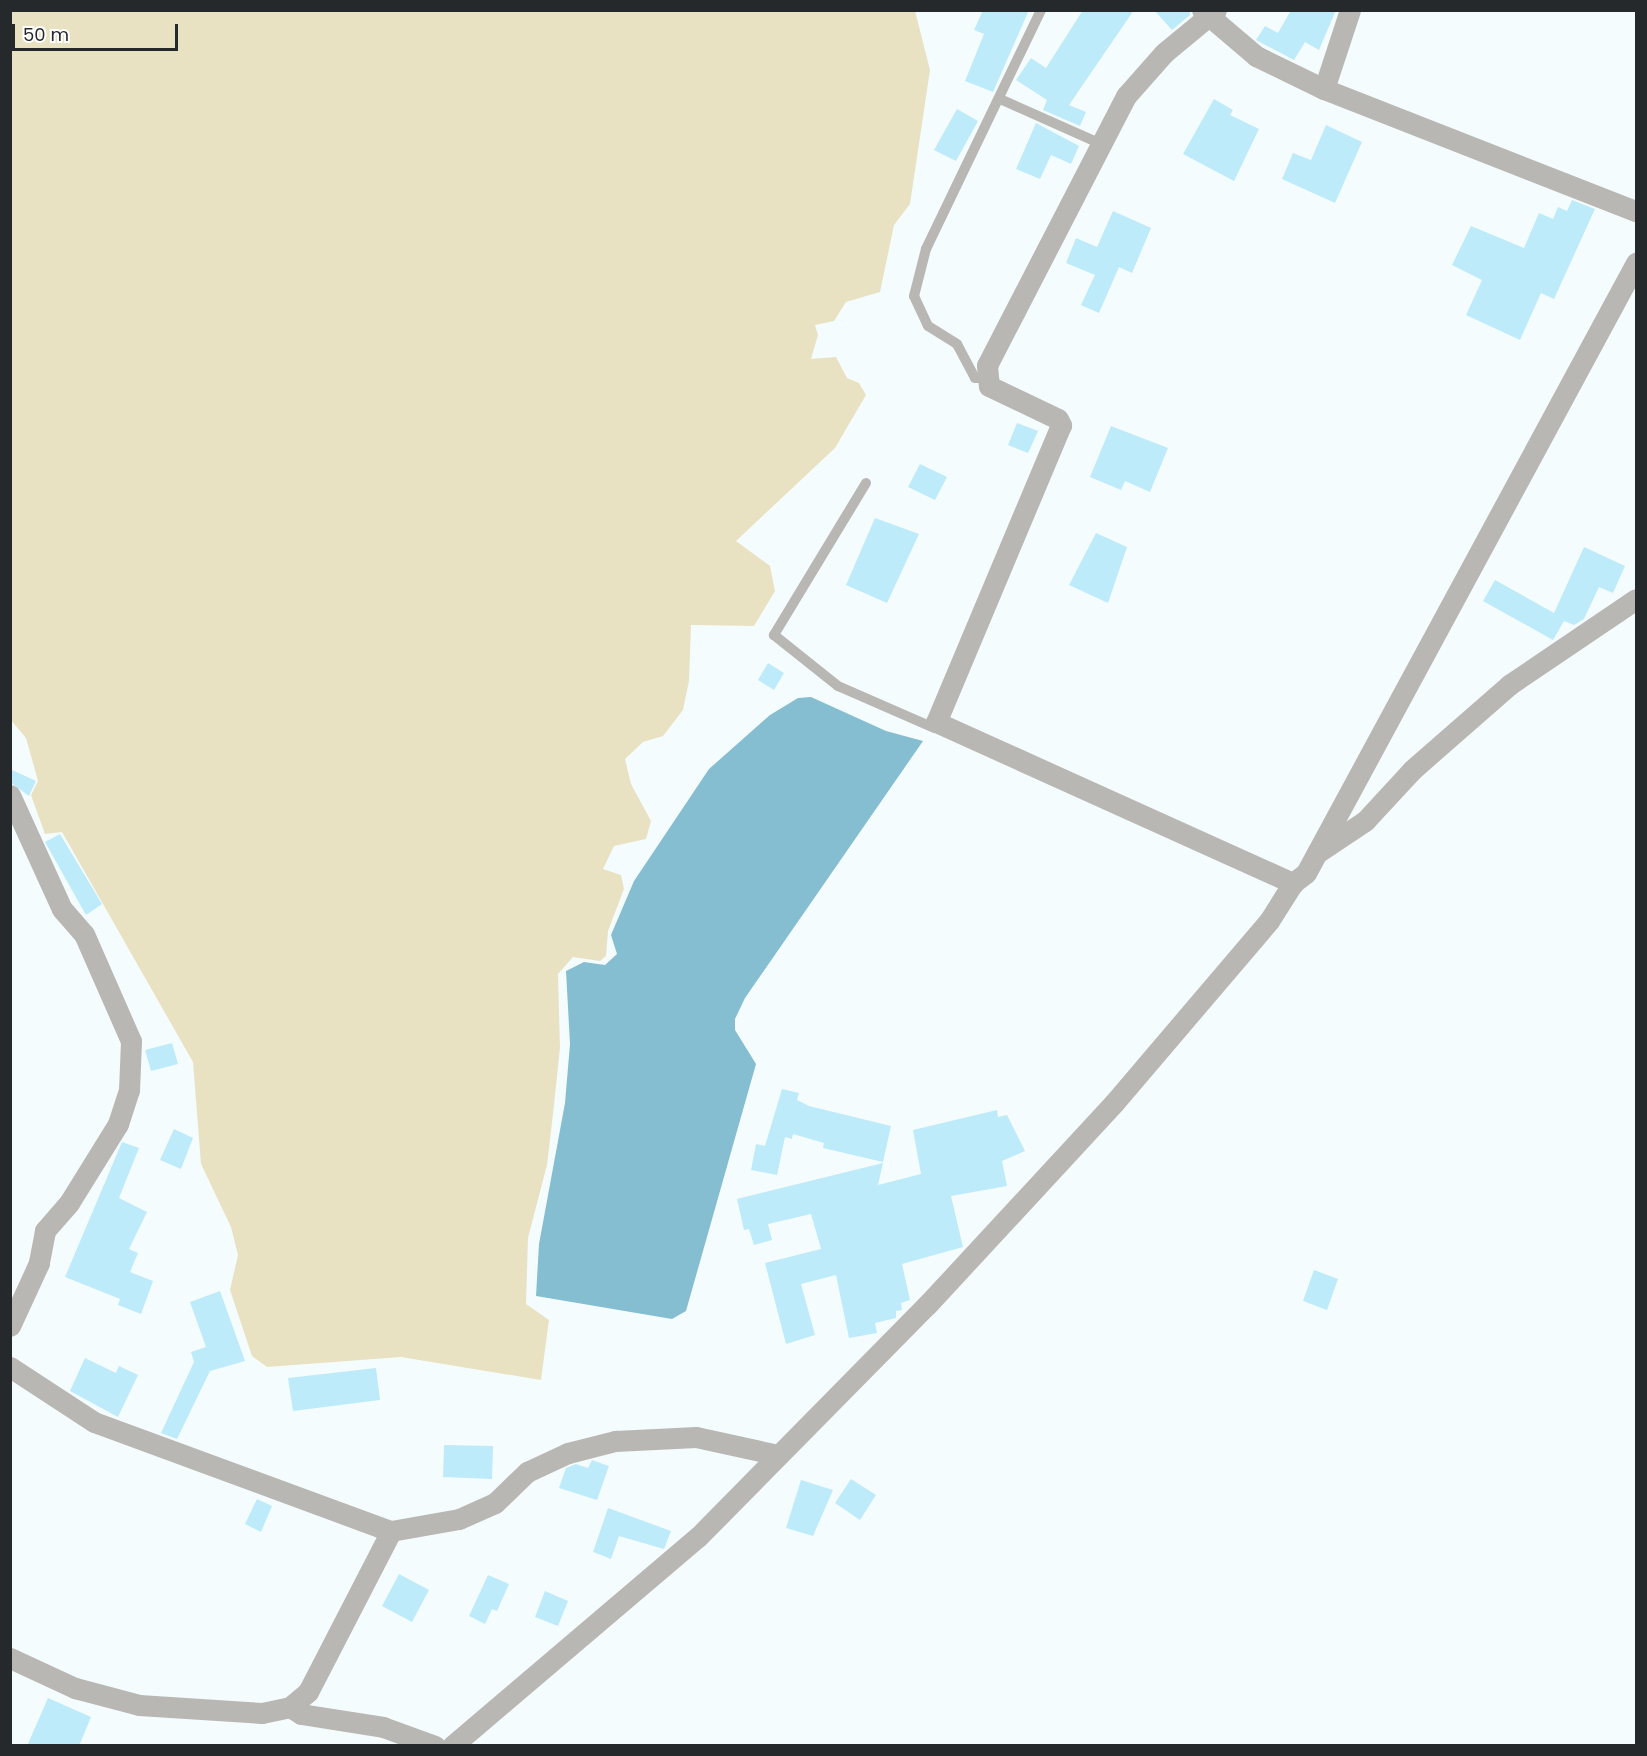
<!DOCTYPE html>
<html>
<head>
<meta charset="utf-8">
<style>
	body { margin:0 }
	#map { position:relative; width:1647px; height:1756px; overflow:hidden; background:#f5fcfe; font-family:Poppins,sans-serif }
	div>[style] { position:absolute }
	.green>* { inset:0; background:#e9e2c2 }
	.water>* { inset:0; background:#85bed0 }
	.building>* { inset:0; background:#bdebfa }
	.service>* { height:10px; margin:-5px; padding:0 5px; transform-origin:5px; border-radius:5px; background:#b8b7b3 }
	.minor>* { height:21px; margin:-10.5px; padding:0 10.5px; transform-origin:10.5px; border-radius:10.5px; background:#b8b7b3 }
	span { translate:-50% -50%; white-space:nowrap; text-align:center; line-height:1.15; -webkit-text-stroke:4.5px #fff; paint-order:stroke }
	.frame { position:absolute; inset:0; border:12px solid #25292b; pointer-events:none }
	.scale { position:absolute; left:12px; top:24px; width:166px; height:27px; box-sizing:border-box; border:3px solid #25292b; border-top:0; padding-left:8px; font-size:18px; line-height:21px; white-space:nowrap; color:#25292b; -webkit-text-stroke:4px #fff; paint-order:stroke }
</style>
</head>
<body>
<div id="map">
	<div class="green">
		<div style="clip-path:polygon(11px 10px,915px 11px,930px 70px,910px 204px,894px 225px,880px 292px,846px 302px,834px 321px,815px 325px,818px 335px,811px 359px,836px 357px,847px 378px,859px 383px,866px 395px,835px 448px,736px 541px,770px 566px,775px 591px,754px 626px,691px 625px,689px 681px,683px 710px,663px 736px,643px 742px,625px 759px,631px 784px,651px 821px,646px 839px,614px 846px,603px 869px,621px 875px,624px 889px,608px 931px,606px 956px,600px 961px,573px 957px,558px 974px,560px 1048px,553px 1114px,547px 1165px,528px 1238px,526px 1304px,549px 1320px,541px 1380px,401px 1357px,267px 1367px,252px 1356px,230px 1290px,238px 1255px,231px 1227px,201px 1164px,193px 1062px,62px 832px,45px 834px,31px 795px,38px 781px,26px 738px,10px 719px)"></div>
	</div>
	<div class="water">
		<div style="clip-path:polygon(811px 697px,886px 731px,923px 741px,745px 998px,735px 1019px,735px 1030px,756px 1064px,686px 1311px,672px 1319px,536px 1296px,539px 1244px,565px 1103px,570px 1044px,566px 971px,584px 962px,605px 965px,617px 954px,611px 935px,634px 881px,709px 769px,770px 715px,798px 698px)"></div>
	</div>
	<div class="building">
		<div style="clip-path:polygon(983px 10px,1029px 10px,993px 92px,965px 81px,984px 34px,974px 30px)"></div>
		<div style="clip-path:polygon(1083px 10px,1134px 10px,1069px 105px,1086px 112px,1080px 126px,1043px 110px,1047px 100px,1016px 80px,1031px 58px,1046px 68px)"></div>
		<div style="clip-path:polygon(1154px 10px,1190px 10px,1190px 15px,1172px 30px)"></div>
		<div style="clip-path:polygon(1291px 10px,1336px 10px,1319px 50px,1305px 42px,1294px 60px,1256px 40px,1265px 26px,1278px 33px)"></div>
		<div style="clip-path:polygon(1214px 99px,1233px 110px,1230px 115px,1259px 129px,1234px 181px,1183px 154px)"></div>
		<div style="clip-path:polygon(957px 109px,978px 121px,956px 161px,934px 150px)"></div>
		<div style="clip-path:polygon(1036px 123px,1079px 146px,1071px 164px,1051px 155px,1040px 179px,1016px 169px)"></div>
		<div style="clip-path:polygon(1326px 125px,1362px 142px,1335px 203px,1282px 179px,1293px 153px,1311px 160px)"></div>
		<div style="clip-path:polygon(1572px 200px,1595px 209px,1554px 299px,1541px 293px,1520px 340px,1466px 315px,1482px 280px,1452px 265px,1471px 226px,1524px 248px,1539px 213px,1553px 219px,1558px 207px,1567px 211px)"></div>
		<div style="clip-path:polygon(1113px 211px,1151px 228px,1132px 273px,1119px 267px,1099px 313px,1081px 305px,1095px 275px,1066px 263px,1076px 238px,1097px 247px)"></div>
		<div style="clip-path:polygon(1017px 423px,1038px 431px,1028px 453px,1008px 445px)"></div>
		<div style="clip-path:polygon(1111px 426px,1168px 448px,1150px 492px,1125px 481px,1121px 490px,1090px 477px)"></div>
		<div style="clip-path:polygon(920px 464px,947px 477px,935px 500px,908px 487px)"></div>
		<div style="clip-path:polygon(875px 518px,919px 534px,887px 603px,846px 585px)"></div>
		<div style="clip-path:polygon(1096px 533px,1127px 547px,1108px 603px,1069px 585px)"></div>
		<div style="clip-path:polygon(1584px 547px,1625px 566px,1613px 593px,1599px 587px,1584px 619px,1574px 625px,1564px 621px,1553px 640px,1483px 601px,1495px 580px,1554px 613px)"></div>
		<div style="clip-path:polygon(768px 663px,784px 673px,774px 690px,758px 680px)"></div>
		<div style="clip-path:polygon(10px 769px,36px 781px,29px 796px,10px 782px)"></div>
		<div style="clip-path:polygon(60px 834px,102px 904px,86px 915px,45px 842px)"></div>
		<div style="clip-path:polygon(172px 1043px,178px 1064px,151px 1071px,145px 1050px)"></div>
		<div style="clip-path:polygon(782px 1089px,799px 1093px,797px 1100px,809px 1106px,891px 1126px,883px 1162px,823px 1148px,824px 1143px,793px 1134px,792px 1139px,785px 1137px,777px 1175px,751px 1170px,756px 1144px,765px 1146px)"></div>
		<div style="clip-path:polygon(997px 1110px,998px 1117px,1007px 1115px,1025px 1151px,1002px 1161px,1007px 1186px,951px 1196px,963px 1247px,902px 1264px,910px 1300px,901px 1303px,902px 1310px,896px 1311px,896px 1318px,875px 1323px,877px 1333px,849px 1338px,836px 1275px,801px 1284px,815px 1335px,786px 1344px,765px 1263px,821px 1249px,811px 1214px,768px 1224px,772px 1240px,754px 1245px,749px 1229px,744px 1230px,737px 1199px,883px 1163px,878px 1185px,921px 1174px,913px 1130px)"></div>
		<div style="clip-path:polygon(174px 1129px,193px 1138px,181px 1169px,160px 1160px)"></div>
		<div style="clip-path:polygon(122px 1142px,139px 1148px,119px 1198px,147px 1212px,129px 1249px,138px 1253px,130px 1272px,153px 1281px,141px 1314px,118px 1305px,120px 1299px,65px 1277px)"></div>
		<div style="clip-path:polygon(1314px 1270px,1338px 1279px,1327px 1310px,1303px 1301px)"></div>
		<div style="clip-path:polygon(220px 1291px,245px 1361px,210px 1371px,177px 1439px,161px 1433px,194px 1362px,191px 1352px,206px 1347px,190px 1302px)"></div>
		<div style="clip-path:polygon(85px 1358px,116px 1373px,119px 1366px,138px 1375px,118px 1417px,70px 1391px)"></div>
		<div style="clip-path:polygon(376px 1368px,380px 1400px,293px 1411px,288px 1378px)"></div>
		<div style="clip-path:polygon(444px 1445px,493px 1446px,492px 1479px,443px 1477px)"></div>
		<div style="clip-path:polygon(592px 1460px,609px 1466px,597px 1500px,559px 1488px,566px 1468px,576px 1464px,588px 1468px)"></div>
		<div style="clip-path:polygon(851px 1479px,876px 1495px,860px 1520px,835px 1503px)"></div>
		<div style="clip-path:polygon(801px 1480px,833px 1490px,813px 1536px,786px 1528px)"></div>
		<div style="clip-path:polygon(257px 1499px,272px 1506px,261px 1532px,245px 1524px)"></div>
		<div style="clip-path:polygon(608px 1508px,671px 1531px,664px 1549px,619px 1536px,611px 1559px,593px 1552px)"></div>
		<div style="clip-path:polygon(399px 1574px,429px 1590px,412px 1622px,382px 1606px)"></div>
		<div style="clip-path:polygon(488px 1575px,509px 1584px,497px 1611px,492px 1609px,485px 1624px,469px 1616px)"></div>
		<div style="clip-path:polygon(545px 1591px,568px 1601px,558px 1626px,535px 1617px)"></div>
		<div style="clip-path:polygon(48px 1698px,91px 1717px,79px 1746px,27px 1746px)"></div>
	</div>
	<div class="service">
		<div style="left:1000px;top:99px;width:111px;rotate:24deg"></div>
		<div style="left:985px;top:378px;width:10px;rotate:180deg"></div>
		<div style="left:975px;top:378px;width:38px;rotate:-118deg"></div>
		<div style="left:957px;top:344px;width:34px;rotate:-148deg"></div>
		<div style="left:928px;top:326px;width:33px;rotate:-115deg"></div>
		<div style="left:914px;top:296px;width:49px;rotate:-75.7deg"></div>
		<div style="left:926px;top:249px;width:265px;rotate:-64.3deg"></div>
		<div style="left:866px;top:483px;width:178px;rotate:121.2deg"></div>
		<div style="left:774px;top:635px;width:82px;rotate:38.6deg"></div>
		<div style="left:838px;top:686px;width:105px;rotate:23.6deg"></div>
	</div>
	<div class="minor">
		<div style="left:1202px;top:10px;width:71px;rotate:40.4deg"></div>
		<div style="left:1256px;top:56px;width:76px;rotate:25.9deg"></div>
		<div style="left:1324px;top:89px;width:335px;rotate:21.4deg"></div>
		<div style="left:1216px;top:10px;width:67px;rotate:140.4deg"></div>
		<div style="left:1164px;top:53px;width:57px;rotate:131.5deg"></div>
		<div style="left:1126px;top:96px;width:303px;rotate:117.3deg"></div>
		<div style="left:987px;top:365px;width:21px;rotate:85deg"></div>
		<div style="left:989px;top:386px;width:76px;rotate:25.6deg"></div>
		<div style="left:1058px;top:419px;width:7px;rotate:63deg"></div>
		<div style="left:1061px;top:425px;width:322px;rotate:112.8deg"></div>
		<div style="left:936px;top:722px;width:392px;rotate:24.3deg"></div>
		<div style="left:1324px;top:89px;width:83px;rotate:-71.8deg"></div>
		<div style="left:10px;top:795px;width:125px;rotate:65.5deg"></div>
		<div style="left:62px;top:909px;width:33px;rotate:49deg"></div>
		<div style="left:84px;top:934px;width:117px;rotate:66.3deg"></div>
		<div style="left:131px;top:1041px;width:49px;rotate:92.3deg"></div>
		<div style="left:129px;top:1090px;width:36px;rotate:108deg"></div>
		<div style="left:118px;top:1124px;width:93px;rotate:121.8deg"></div>
		<div style="left:69px;top:1203px;width:37px;rotate:131deg"></div>
		<div style="left:45px;top:1231px;width:33px;rotate:101deg"></div>
		<div style="left:39px;top:1263px;width:69px;rotate:114.7deg"></div>
		<div style="left:1317px;top:853px;width:58px;rotate:-33.7deg"></div>
		<div style="left:1365px;top:821px;width:69px;rotate:-47.3deg"></div>
		<div style="left:1412px;top:770px;width:129px;rotate:-41.2deg"></div>
		<div style="left:1509px;top:685px;width:153px;rotate:-34.1deg"></div>
		<div style="left:10px;top:1367px;width:100px;rotate:33.2deg"></div>
		<div style="left:94px;top:1422px;width:316px;rotate:20.2deg"></div>
		<div style="left:391px;top:1531px;width:69px;rotate:-10deg"></div>
		<div style="left:459px;top:1519px;width:39px;rotate:-24deg"></div>
		<div style="left:495px;top:1503px;width:45px;rotate:-44.1deg"></div>
		<div style="left:527px;top:1472px;width:45px;rotate:-24.9deg"></div>
		<div style="left:568px;top:1453px;width:49px;rotate:-14.3deg"></div>
		<div style="left:615px;top:1441px;width:81px;rotate:-2.8deg"></div>
		<div style="left:696px;top:1437px;width:84px;rotate:12.4deg"></div>
		<div style="left:10px;top:1658px;width:72px;rotate:24.8deg"></div>
		<div style="left:75px;top:1688px;width:66px;rotate:14.9deg"></div>
		<div style="left:139px;top:1705px;width:123px;rotate:3.7deg"></div>
		<div style="left:262px;top:1713px;width:29px;rotate:-12deg"></div>
		<div style="left:290px;top:1707px;width:23px;rotate:-40deg"></div>
		<div style="left:308px;top:1692px;width:181px;rotate:-62.7deg"></div>
		<div style="left:290px;top:1707px;width:13px;rotate:32deg"></div>
		<div style="left:301px;top:1714px;width:83px;rotate:9deg"></div>
		<div style="left:383px;top:1727px;width:55px;rotate:20.1deg"></div>
		<div style="left:452px;top:1746px;width:323px;rotate:-40.4deg"></div>
		<div style="left:698px;top:1537px;width:326px;rotate:-45.4deg"></div>
		<div style="left:927px;top:1305px;width:275px;rotate:-47.2deg"></div>
		<div style="left:1114px;top:1103px;width:239px;rotate:-49.6deg"></div>
		<div style="left:1269px;top:921px;width:45px;rotate:-57.7deg"></div>
		<div style="left:1293px;top:883px;width:16px;rotate:-38deg"></div>
		<div style="left:1306px;top:873px;width:694px;rotate:-61.59deg"></div>
	</div>
	<div class="frame"></div>
	<div class="scale">50 m</div>
</div>
</body>
</html>
